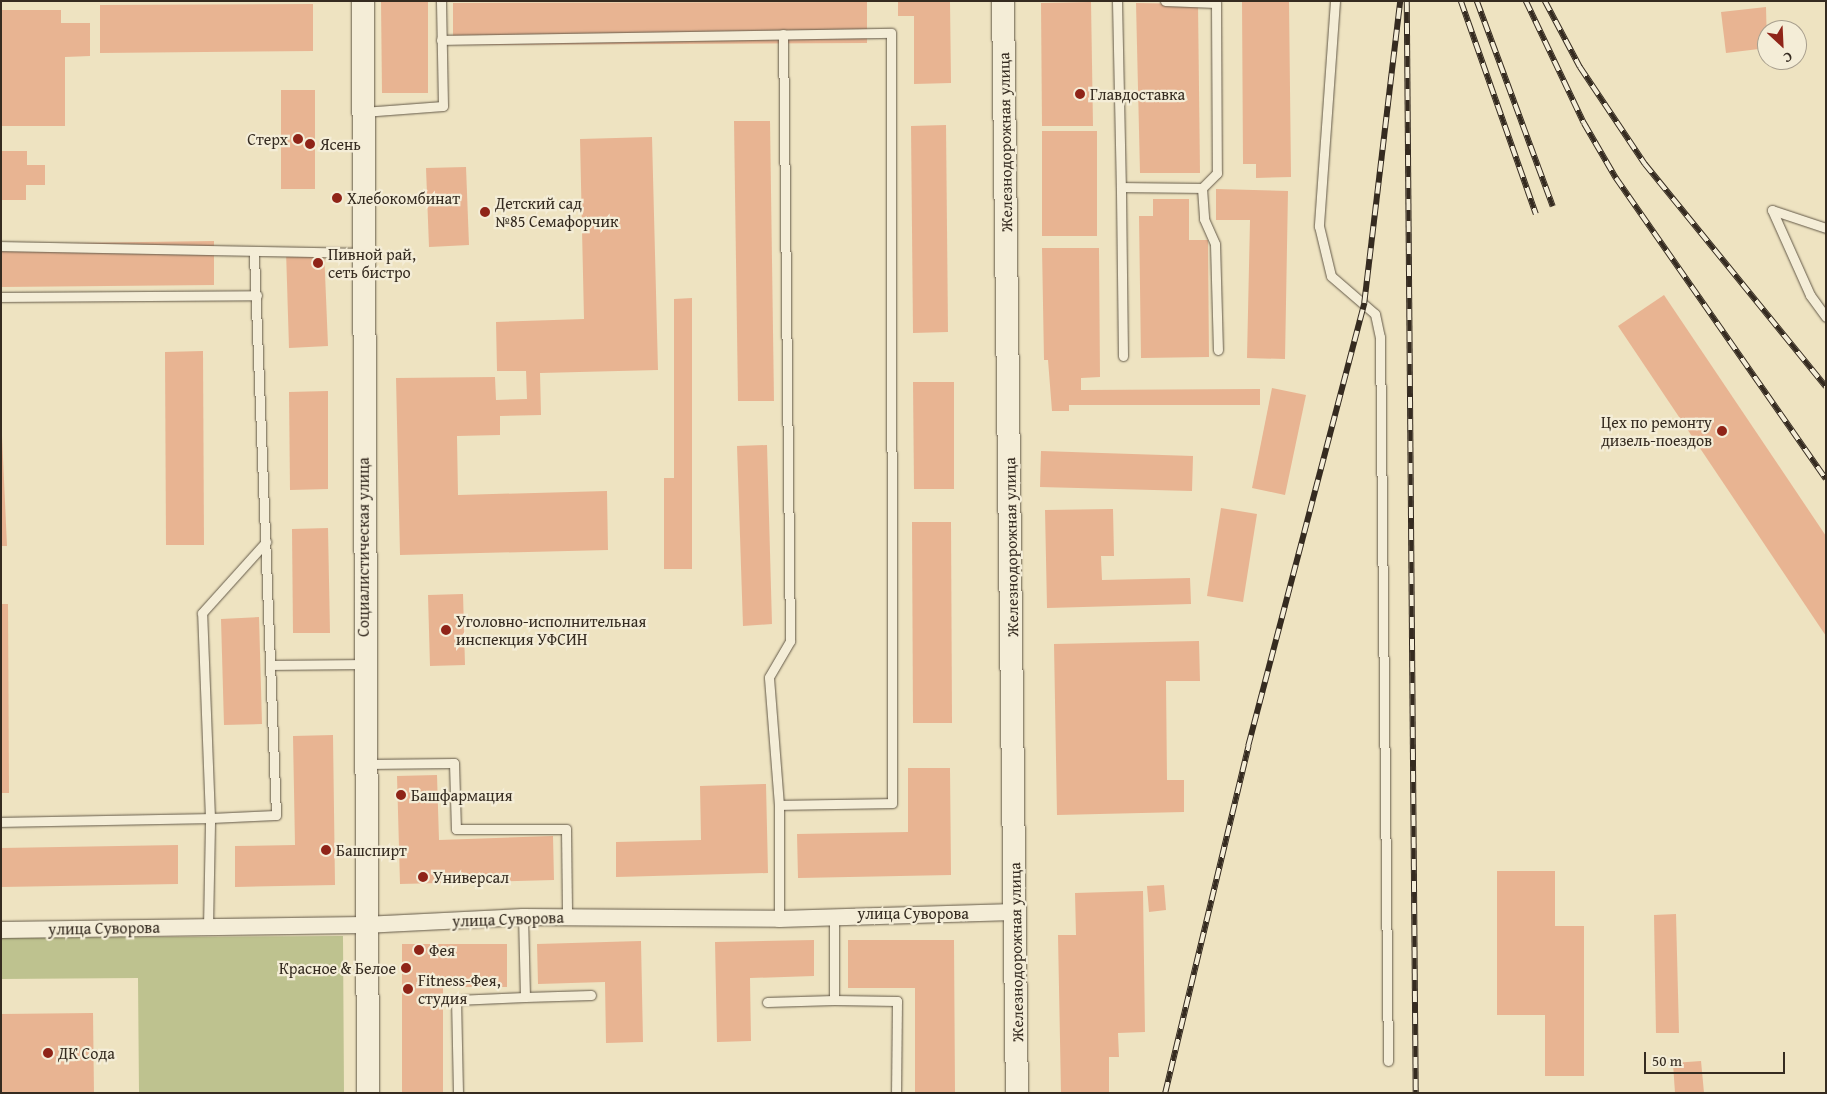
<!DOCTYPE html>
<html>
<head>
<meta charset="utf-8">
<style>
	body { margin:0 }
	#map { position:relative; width:1827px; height:1094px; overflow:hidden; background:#eee3c1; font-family:"Gentium Book Plus",serif }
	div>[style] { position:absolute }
	.green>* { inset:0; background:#bec28f }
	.building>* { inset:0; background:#e8b492 }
	.roads { filter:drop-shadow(0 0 1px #635948) drop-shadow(0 0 1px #635948) }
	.lane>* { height:9px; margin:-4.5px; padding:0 4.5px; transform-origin:4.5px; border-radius:4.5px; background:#f4edd7 }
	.street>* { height:16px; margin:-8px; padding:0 8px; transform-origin:8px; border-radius:8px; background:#f4edd7 }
	.secondary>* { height:22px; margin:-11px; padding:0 11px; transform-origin:11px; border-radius:11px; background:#f4edd7 }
	.rail>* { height:5.5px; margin-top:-2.75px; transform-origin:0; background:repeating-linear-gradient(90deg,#f4edd7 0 11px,#352b20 0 22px); box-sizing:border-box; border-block:1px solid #352b20 }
	.dots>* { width:14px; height:14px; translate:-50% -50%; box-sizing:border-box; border:2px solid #f4edd7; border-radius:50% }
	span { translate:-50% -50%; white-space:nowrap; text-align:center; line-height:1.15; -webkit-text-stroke:4.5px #f4edd7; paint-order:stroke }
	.poi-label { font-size:16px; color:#352b20 }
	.left { translate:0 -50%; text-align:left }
	.right { translate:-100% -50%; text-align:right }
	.street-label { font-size:16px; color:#352b20 }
	.frame { position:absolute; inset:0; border:2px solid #352b20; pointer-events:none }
	.north { position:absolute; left:1757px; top:20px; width:50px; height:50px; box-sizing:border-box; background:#f4edd7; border:1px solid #a89f8e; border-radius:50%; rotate:155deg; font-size:14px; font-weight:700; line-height:20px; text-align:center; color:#352b20 }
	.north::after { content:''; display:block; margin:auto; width:18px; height:22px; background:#8f2418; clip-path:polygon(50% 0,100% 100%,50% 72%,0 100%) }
	.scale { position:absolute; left:1644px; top:1052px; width:141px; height:22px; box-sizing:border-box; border:2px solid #352b20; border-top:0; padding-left:6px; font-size:15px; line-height:18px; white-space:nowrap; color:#352b20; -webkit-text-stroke:4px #f4edd7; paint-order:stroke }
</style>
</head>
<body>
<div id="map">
	<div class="green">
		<div style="clip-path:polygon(343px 936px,344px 1093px,139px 1093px,138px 978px,1px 979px,1px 938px)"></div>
	</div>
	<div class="building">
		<div style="clip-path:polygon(381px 1px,428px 1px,428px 93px,382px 93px)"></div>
		<div style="clip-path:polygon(898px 1px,950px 1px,951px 83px,914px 84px,914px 16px,898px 16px)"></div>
		<div style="clip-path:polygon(1242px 1px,1289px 1px,1291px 177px,1256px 178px,1256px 164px,1243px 164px)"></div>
		<div style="clip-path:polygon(867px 2px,867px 43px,453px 45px,453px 3px)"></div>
		<div style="clip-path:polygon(1091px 2px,1093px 126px,1042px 126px,1041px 3px)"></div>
		<div style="clip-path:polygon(1136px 3px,1198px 4px,1200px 173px,1140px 173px)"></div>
		<div style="clip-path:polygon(313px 4px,313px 51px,100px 53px,100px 5px)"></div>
		<div style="clip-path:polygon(1766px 7px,1767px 48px,1726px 53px,1721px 12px)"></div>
		<div style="clip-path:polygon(1px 10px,61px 10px,61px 23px,90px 23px,90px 56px,65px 57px,65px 126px,1px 126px)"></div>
		<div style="clip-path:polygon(281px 90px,315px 90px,315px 189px,281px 189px)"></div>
		<div style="clip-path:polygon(734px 121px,770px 121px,774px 401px,738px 401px)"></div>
		<div style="clip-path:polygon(946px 125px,948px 332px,913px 333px,911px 126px)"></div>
		<div style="clip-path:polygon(1042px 131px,1097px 131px,1097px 236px,1042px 236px)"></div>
		<div style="clip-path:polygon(652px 137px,658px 370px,540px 373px,541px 415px,500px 416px,500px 435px,457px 436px,458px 495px,607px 491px,608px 550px,400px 555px,396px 378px,495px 377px,496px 400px,527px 399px,526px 371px,497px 371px,496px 322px,584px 319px,580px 139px)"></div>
		<div style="clip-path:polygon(1px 151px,27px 151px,27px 165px,45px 165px,45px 185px,26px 185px,26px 200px,1px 200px)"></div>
		<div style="clip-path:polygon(466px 167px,469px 245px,429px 247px,426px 168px)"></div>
		<div style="clip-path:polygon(1216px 189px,1288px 191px,1285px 359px,1247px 358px,1250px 220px,1216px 220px)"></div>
		<div style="clip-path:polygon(1153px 199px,1189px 199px,1189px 240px,1208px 240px,1209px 357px,1141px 358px,1139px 216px,1153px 216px)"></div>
		<div style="clip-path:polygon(214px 241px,214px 285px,1px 287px,1px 244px)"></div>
		<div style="clip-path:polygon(1042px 248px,1099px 248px,1100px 377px,1081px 378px,1081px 390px,1260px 389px,1260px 405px,1069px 405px,1069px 411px,1052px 411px,1048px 360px,1044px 360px)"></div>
		<div style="clip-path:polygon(324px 249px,328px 346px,289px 348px,286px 250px)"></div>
		<div style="clip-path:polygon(1664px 295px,1826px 536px,1826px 636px,1618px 326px)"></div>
		<div style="clip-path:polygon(692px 298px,692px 569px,664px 569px,664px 478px,674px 478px,674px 299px)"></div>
		<div style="clip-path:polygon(203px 351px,204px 545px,166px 545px,165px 352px)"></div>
		<div style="clip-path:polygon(913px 382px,954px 382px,954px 489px,914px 489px)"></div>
		<div style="clip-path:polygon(1272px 388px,1306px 395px,1285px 495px,1252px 488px)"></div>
		<div style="clip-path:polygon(328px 391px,328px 489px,290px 490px,289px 392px)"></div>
		<div style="clip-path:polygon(1px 414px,7px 546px,1px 546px)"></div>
		<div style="clip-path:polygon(767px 445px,772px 624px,743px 626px,737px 446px)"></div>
		<div style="clip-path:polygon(1041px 451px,1193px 456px,1192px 491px,1040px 487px)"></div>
		<div style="clip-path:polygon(1221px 508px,1257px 514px,1243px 602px,1207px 596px)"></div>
		<div style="clip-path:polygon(1113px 509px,1114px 556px,1101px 556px,1102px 580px,1190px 578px,1191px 604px,1047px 608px,1045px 510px)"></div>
		<div style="clip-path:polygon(912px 522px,951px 522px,952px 723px,913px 723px)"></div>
		<div style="clip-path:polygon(328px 528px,330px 633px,293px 633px,292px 529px)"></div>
		<div style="clip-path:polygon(463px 594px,465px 665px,430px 666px,428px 595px)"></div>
		<div style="clip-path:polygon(1px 604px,8px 604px,9px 793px,1px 793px)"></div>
		<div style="clip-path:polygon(259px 617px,262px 724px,224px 725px,221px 619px)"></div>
		<div style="clip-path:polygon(1199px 641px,1200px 681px,1166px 681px,1167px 780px,1184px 780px,1184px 812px,1057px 815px,1054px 644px)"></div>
		<div style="clip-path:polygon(333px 735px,335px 885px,235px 887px,235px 846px,295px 845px,293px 736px)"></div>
		<div style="clip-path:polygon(908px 768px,950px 768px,951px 875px,798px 878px,797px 834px,908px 832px)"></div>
		<div style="clip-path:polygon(437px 775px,439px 840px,553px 836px,554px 880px,400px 884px,397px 776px)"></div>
		<div style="clip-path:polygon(766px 784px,768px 873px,616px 877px,616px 842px,701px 840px,700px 786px)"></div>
		<div style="clip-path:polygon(178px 845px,178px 884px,1px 887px,1px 848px)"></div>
		<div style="clip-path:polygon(1497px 871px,1555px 871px,1555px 926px,1584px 926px,1584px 1076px,1545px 1076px,1545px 1015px,1497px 1015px)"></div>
		<div style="clip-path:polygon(1164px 885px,1166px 910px,1149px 912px,1147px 886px)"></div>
		<div style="clip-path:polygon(1143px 891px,1145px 1032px,1118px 1033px,1119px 1057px,1109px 1057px,1109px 1093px,1061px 1093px,1058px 935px,1076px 935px,1075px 893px)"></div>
		<div style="clip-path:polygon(1676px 914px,1679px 1033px,1656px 1033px,1654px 915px)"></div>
		<div style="clip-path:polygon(814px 940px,814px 976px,750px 978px,751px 1041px,717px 1042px,715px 942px)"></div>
		<div style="clip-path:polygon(848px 940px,954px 940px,955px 1093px,915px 1093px,915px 988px,848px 988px)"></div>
		<div style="clip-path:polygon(641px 941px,643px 1042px,606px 1043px,605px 982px,538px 984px,537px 944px)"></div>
		<div style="clip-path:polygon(402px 944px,507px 944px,507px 987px,443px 987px,443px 1093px,402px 1093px)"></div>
		<div style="clip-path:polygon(93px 1013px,94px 1093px,1px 1093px,1px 1014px)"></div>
		<div style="clip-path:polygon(1701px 1061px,1704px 1093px,1675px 1093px,1673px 1063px)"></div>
	</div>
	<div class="roads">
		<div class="lane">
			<div style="left:1117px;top:1px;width:186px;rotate:88.8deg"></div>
			<div style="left:1165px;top:1px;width:51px;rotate:2.2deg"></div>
			<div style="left:1216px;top:3px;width:170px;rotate:89.7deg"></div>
			<div style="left:1217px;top:173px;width:21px;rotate:135deg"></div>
			<div style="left:1202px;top:188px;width:31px;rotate:86deg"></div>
			<div style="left:1204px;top:219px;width:27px;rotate:66deg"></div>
			<div style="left:1215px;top:244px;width:106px;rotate:88.4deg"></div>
			<div style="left:1335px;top:1px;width:226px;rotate:94.1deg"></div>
			<div style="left:1319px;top:226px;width:51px;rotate:76.5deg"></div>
			<div style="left:1331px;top:276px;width:58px;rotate:40.8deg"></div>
			<div style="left:1375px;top:314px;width:24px;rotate:78deg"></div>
			<div style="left:1380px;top:337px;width:724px;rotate:89.37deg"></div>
			<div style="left:441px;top:40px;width:450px;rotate:-0.9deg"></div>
			<div style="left:891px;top:33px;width:770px;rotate:89.93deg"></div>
			<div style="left:892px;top:803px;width:113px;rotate:179deg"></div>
			<div style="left:779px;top:805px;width:114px;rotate:90deg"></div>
			<div style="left:363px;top:112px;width:80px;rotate:-4.3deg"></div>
			<div style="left:443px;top:106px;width:105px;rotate:-91.1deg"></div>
			<div style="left:1826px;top:228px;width:57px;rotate:-161.6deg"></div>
			<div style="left:1772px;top:210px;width:93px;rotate:65.9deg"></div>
			<div style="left:1810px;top:295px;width:27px;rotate:54deg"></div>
			<div style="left:1px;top:246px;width:361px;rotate:1.1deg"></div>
			<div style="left:1px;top:297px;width:256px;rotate:-0.4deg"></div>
			<div style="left:1123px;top:356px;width:169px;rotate:-90.7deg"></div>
			<div style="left:1121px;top:187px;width:81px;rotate:0.7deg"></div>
			<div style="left:270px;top:665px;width:94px;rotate:-0.6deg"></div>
			<div style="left:367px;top:764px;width:87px;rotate:-0.7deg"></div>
			<div style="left:454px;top:763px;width:66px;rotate:88.3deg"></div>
			<div style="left:456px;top:829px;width:110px"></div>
			<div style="left:566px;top:829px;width:88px;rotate:89.3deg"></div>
			<div style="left:779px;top:805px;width:128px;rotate:-94.5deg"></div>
			<div style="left:769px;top:677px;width:42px;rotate:-59.7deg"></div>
			<div style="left:790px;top:641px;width:607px;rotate:-90.66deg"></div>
			<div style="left:1px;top:822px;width:209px;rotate:-1.1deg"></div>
			<div style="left:210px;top:818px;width:205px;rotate:-92.2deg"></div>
			<div style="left:202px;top:613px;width:96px;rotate:-48deg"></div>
			<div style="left:208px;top:927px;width:109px;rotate:-88.9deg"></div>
			<div style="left:210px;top:818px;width:66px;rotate:-2.6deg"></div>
			<div style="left:276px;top:815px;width:561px;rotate:-92.25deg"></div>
			<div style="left:525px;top:997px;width:66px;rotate:-1.7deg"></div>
			<div style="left:834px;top:1000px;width:63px;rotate:0.9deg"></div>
			<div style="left:897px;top:1001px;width:92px;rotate:90.6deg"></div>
			<div style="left:767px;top:1002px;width:67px;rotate:-1.7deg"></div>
			<div style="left:834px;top:1000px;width:86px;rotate:-90deg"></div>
			<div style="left:458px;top:1093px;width:93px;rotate:-91.2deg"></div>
			<div style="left:456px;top:1000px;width:69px;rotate:-2.5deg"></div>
			<div style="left:525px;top:997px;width:80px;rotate:-91.4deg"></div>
		</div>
		<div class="street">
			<div style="left:1px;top:930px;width:363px;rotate:-0.8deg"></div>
			<div style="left:364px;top:925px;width:159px;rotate:-2.9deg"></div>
			<div style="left:523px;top:917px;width:256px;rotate:0.4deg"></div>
			<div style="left:779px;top:919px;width:237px;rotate:-1.7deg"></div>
		</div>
		<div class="secondary">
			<div style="left:363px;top:1px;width:1092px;rotate:89.74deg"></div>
			<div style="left:1003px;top:1px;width:1092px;rotate:89.27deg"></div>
		</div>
	</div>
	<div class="rail">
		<div style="left:1407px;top:1px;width:1092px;rotate:89.53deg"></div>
		<div style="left:1461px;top:1px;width:226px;rotate:70.6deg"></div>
		<div style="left:1477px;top:1px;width:219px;rotate:69.7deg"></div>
		<div style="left:1526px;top:1px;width:135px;rotate:64.6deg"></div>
		<div style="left:1584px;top:123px;width:64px;rotate:59.8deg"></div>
		<div style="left:1616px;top:178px;width:367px;rotate:55.1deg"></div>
		<div style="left:1545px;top:1px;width:75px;rotate:62.1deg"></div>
		<div style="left:1580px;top:67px;width:117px;rotate:56.2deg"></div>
		<div style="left:1645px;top:164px;width:287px;rotate:50.9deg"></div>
		<div style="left:1165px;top:1093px;width:357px;rotate:-76.5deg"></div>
		<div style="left:1248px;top:746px;width:458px;rotate:-75.3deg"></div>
		<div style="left:1364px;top:303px;width:304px;rotate:-83.2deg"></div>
	</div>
	<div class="dots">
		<div style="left:1080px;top:94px;background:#8f2418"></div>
		<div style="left:298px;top:139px;background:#8f2418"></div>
		<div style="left:310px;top:144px;background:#8f2418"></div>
		<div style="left:337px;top:198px;background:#8f2418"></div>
		<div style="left:485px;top:212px;background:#8f2418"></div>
		<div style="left:318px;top:263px;background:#8f2418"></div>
		<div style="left:1722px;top:431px;background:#8f2418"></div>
		<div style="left:446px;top:630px;background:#8f2418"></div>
		<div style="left:401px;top:795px;background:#8f2418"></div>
		<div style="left:326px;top:850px;background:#8f2418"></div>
		<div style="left:423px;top:877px;background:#8f2418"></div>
		<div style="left:419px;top:950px;background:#8f2418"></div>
		<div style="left:406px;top:968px;background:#8f2418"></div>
		<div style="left:408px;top:989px;background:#8f2418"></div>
		<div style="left:48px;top:1053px;background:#8f2418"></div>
	</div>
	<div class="poi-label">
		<span class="left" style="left:1090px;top:94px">Главдоставка</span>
		<span class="right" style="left:288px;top:139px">Стерх</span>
		<span class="left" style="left:320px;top:144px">Ясень</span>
		<span class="left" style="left:347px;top:198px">Хлебокомбинат</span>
		<span class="left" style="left:495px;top:212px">Детский сад<br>№85 Семафорчик</span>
		<span class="left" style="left:328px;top:263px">Пивной рай,<br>сеть бистро</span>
		<span class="right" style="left:1712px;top:431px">Цех по ремонту<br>дизель-поездов</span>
		<span class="left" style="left:456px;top:630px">Уголовно-исполнительная<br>инспекция УФСИН</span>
		<span class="left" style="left:411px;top:795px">Башфармация</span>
		<span class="left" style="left:336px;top:850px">Башспирт</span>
		<span class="left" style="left:433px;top:877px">Универсал</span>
		<span class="left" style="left:429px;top:950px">Фея</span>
		<span class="right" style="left:396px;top:968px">Красное &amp; Белое</span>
		<span class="left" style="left:418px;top:989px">Fitness-Фея,<br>студия</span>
		<span class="left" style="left:58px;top:1053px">ДК Сода</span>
	</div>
	<div class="street-label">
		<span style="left:1005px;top:142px;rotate:-91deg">Железнодорожная улица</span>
		<span style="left:363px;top:547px;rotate:-90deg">Социалистическая улица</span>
		<span style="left:1011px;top:547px;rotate:-91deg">Железнодорожная улица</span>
		<span style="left:913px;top:913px">улица Суворова</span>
		<span style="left:508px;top:919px;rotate:-2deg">улица Суворова</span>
		<span style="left:104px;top:928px;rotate:-1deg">улица Суворова</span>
		<span style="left:1016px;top:952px;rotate:-91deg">Железнодорожная улица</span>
	</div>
	<div class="frame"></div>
	<div class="north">С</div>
	<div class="scale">50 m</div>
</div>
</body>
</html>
